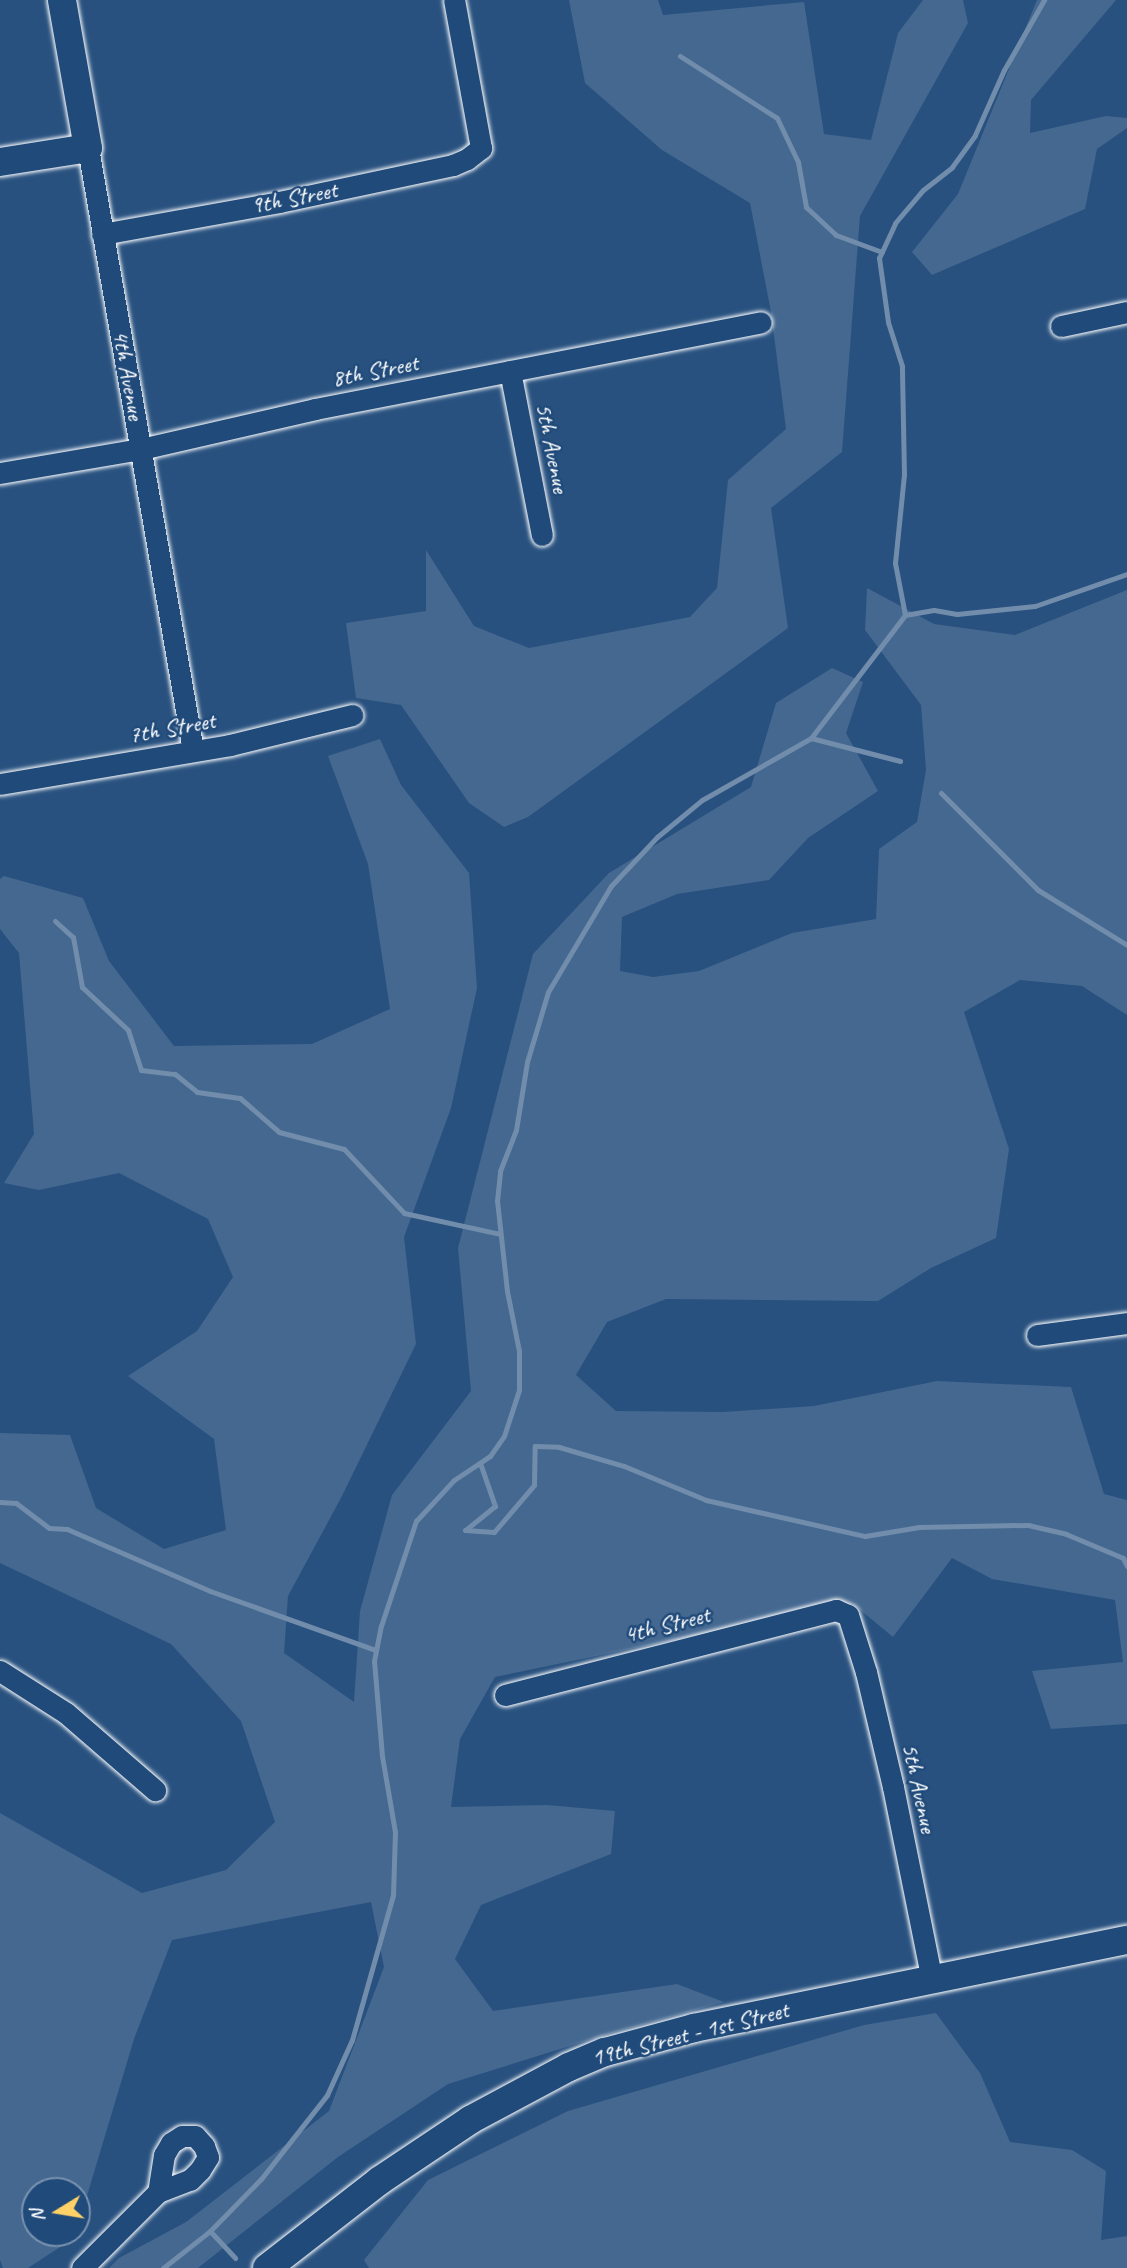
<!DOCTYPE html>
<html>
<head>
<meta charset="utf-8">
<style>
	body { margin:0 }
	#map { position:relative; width:1127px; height:2268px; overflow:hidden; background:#28517f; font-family:Caveat,sans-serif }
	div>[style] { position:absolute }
	.green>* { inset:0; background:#446890 }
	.stream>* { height:5px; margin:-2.5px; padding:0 2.5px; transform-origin:2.5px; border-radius:2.5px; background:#718dab }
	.roads { filter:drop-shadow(0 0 2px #fff) drop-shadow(0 0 2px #fff) }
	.street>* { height:21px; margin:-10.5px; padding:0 10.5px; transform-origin:10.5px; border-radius:10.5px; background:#1f4a7a }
	.secondary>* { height:28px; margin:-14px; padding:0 14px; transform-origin:14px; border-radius:14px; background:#1f4a7a }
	span { translate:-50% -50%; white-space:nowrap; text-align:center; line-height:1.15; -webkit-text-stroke:5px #1f4a7a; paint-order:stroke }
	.street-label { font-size:24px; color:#fff }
	.north { position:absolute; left:21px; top:2177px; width:70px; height:70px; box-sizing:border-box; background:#1f4a7a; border:2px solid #7992af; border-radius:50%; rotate:259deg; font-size:19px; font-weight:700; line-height:28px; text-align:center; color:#fff }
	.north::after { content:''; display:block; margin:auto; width:24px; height:32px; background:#ffd166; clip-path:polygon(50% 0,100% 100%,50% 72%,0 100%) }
</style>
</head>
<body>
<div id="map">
	<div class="green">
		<div style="clip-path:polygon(569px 0,658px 0,663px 15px,804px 2px,824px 134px,871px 140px,898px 33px,923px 0,963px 0,968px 23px,860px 216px,842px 452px,771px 508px,788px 628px,528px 817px,504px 827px,469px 803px,401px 705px,356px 698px,346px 623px,426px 611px,426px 550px,474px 626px,529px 648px,690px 617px,717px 588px,728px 480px,786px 429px,771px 312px,750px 203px,662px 150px,585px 83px)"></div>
		<div style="clip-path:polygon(1037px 0,1116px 0,1031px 100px,1030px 133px,1106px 116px,1127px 118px,1127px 128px,1097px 149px,1085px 209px,932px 275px,912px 252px,958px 194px)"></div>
		<div style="clip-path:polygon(867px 588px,934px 624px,1015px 635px,1127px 590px,1127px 1015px,1082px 986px,1020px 980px,964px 1012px,1009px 1149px,996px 1238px,931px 1268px,878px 1301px,666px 1299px,607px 1322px,576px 1375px,616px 1411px,723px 1412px,814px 1406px,937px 1381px,1071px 1387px,1104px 1494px,1127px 1500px,1127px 1724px,1051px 1729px,1032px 1671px,1123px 1662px,1115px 1600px,992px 1579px,952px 1558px,893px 1637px,852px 1603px,495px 1677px,460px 1739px,451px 1807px,547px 1805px,615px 1811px,611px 1854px,481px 1905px,455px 1959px,493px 2011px,677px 1984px,724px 2002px,608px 2034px,448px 2084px,338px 2157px,198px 2268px,109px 2268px,119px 2258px,186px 2222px,329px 2111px,384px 1967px,371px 1902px,172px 1940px,134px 2039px,77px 2229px,77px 2191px,35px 2191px,35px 2233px,76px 2233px,74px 2238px,28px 2268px,3px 2268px,0 2260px,0 1813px,142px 1893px,226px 1870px,275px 1822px,241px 1721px,171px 1644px,0 1563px,0 1433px,70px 1435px,96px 1508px,164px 1549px,226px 1530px,214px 1439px,128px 1376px,197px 1331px,233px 1277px,208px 1219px,119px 1173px,39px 1190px,4px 1183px,34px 1134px,19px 953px,0 929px,0 879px,4px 876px,83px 898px,109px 961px,174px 1046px,312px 1044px,390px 1009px,368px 864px,328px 756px,380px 739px,401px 785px,469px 873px,477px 988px,451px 1108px,404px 1237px,416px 1344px,341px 1498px,288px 1596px,284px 1653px,354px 1702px,360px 1611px,392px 1495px,471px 1391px,458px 1248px,533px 954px,609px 873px,751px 787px,776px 703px,832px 668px,863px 682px,846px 733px,878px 791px,808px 838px,769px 880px,677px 894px,622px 917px,620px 971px,653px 977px,699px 971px,792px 933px,876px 919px,879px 849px,917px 822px,926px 770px,921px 705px,865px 630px)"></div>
		<div style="clip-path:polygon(936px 2013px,980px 2073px,1010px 2142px,1072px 2150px,1106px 2171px,1101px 2240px,1127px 2236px,1127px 2268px,369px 2268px,364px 2260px,428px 2180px,568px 2111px,864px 2025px)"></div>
	</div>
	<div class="stream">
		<div style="left:680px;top:56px;width:115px;rotate:32.6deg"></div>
		<div style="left:777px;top:118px;width:49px;rotate:64.5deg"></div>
		<div style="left:798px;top:162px;width:46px;rotate:79.9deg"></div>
		<div style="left:806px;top:207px;width:41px;rotate:43deg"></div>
		<div style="left:836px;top:235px;width:49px;rotate:20.3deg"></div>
		<div style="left:905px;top:615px;width:53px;rotate:-100.9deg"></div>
		<div style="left:895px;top:563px;width:88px;rotate:-84.2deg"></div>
		<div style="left:904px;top:475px;width:109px;rotate:-91.1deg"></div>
		<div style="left:902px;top:366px;width:46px;rotate:-107.7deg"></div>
		<div style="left:888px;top:322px;width:65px;rotate:-98deg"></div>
		<div style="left:879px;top:258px;width:38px;rotate:-65deg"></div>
		<div style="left:895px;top:223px;width:43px;rotate:-49.7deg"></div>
		<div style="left:923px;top:190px;width:37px;rotate:-38deg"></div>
		<div style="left:952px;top:167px;width:39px;rotate:-54deg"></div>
		<div style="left:975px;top:135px;width:71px;rotate:-66deg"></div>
		<div style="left:1004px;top:70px;width:81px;rotate:-60.3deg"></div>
		<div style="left:811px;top:738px;width:92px;rotate:14.5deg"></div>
		<div style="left:941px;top:793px;width:137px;rotate:45deg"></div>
		<div style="left:1038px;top:890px;width:105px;rotate:31.7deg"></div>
		<div style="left:55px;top:921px;width:24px;rotate:42deg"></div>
		<div style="left:73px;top:937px;width:51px;rotate:79.8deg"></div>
		<div style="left:82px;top:987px;width:63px;rotate:43.1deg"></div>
		<div style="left:128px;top:1030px;width:42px;rotate:72deg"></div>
		<div style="left:141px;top:1070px;width:34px;rotate:7deg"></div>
		<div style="left:175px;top:1074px;width:28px;rotate:39deg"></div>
		<div style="left:197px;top:1092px;width:43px;rotate:7.9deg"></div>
		<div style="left:240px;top:1098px;width:52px;rotate:41.1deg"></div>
		<div style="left:279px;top:1132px;width:67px;rotate:14.7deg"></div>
		<div style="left:344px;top:1149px;width:88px;rotate:46.8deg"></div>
		<div style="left:404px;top:1213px;width:98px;rotate:12.3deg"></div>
		<div style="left:480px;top:1463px;width:46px;rotate:70.8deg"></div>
		<div style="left:495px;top:1506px;width:38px;rotate:141deg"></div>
		<div style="left:465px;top:1530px;width:29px;rotate:4deg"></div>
		<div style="left:494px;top:1532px;width:62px;rotate:-49.6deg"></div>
		<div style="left:534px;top:1485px;width:39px;rotate:-89deg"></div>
		<div style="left:535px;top:1446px;width:24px;rotate:2deg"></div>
		<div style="left:559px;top:1447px;width:68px;rotate:16.3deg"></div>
		<div style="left:624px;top:1466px;width:89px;rotate:22.5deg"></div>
		<div style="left:706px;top:1500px;width:163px;rotate:12.8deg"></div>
		<div style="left:865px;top:1536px;width:55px;rotate:-9.5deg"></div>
		<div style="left:919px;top:1527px;width:109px;rotate:-1.1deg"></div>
		<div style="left:1028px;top:1525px;width:39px;rotate:13deg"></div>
		<div style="left:1066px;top:1534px;width:62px;rotate:22.8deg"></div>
		<div style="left:1123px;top:1558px;width:9px;rotate:63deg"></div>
		<div style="left:0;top:1502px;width:16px;rotate:4deg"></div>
		<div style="left:16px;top:1503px;width:41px;rotate:37.1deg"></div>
		<div style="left:49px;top:1528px;width:18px;rotate:3deg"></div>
		<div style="left:67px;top:1529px;width:156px;rotate:23.4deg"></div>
		<div style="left:210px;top:1591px;width:176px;rotate:19.6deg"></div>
		<div style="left:210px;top:2231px;width:37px;rotate:47deg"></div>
		<div style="left:163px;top:2268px;width:60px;rotate:-38.2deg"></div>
		<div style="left:210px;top:2231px;width:73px;rotate:-45.6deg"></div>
		<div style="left:261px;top:2179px;width:107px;rotate:-51.8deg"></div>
		<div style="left:327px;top:2095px;width:60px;rotate:-65.6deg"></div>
		<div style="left:352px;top:2040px;width:151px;rotate:-74.2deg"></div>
		<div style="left:393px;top:1895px;width:63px;rotate:-88.2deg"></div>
		<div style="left:395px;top:1832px;width:77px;rotate:-99.7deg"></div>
		<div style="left:382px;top:1756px;width:95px;rotate:-94.8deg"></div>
		<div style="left:374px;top:1661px;width:36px;rotate:-79deg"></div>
		<div style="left:381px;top:1626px;width:111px;rotate:-71.6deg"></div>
		<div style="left:416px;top:1521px;width:56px;rotate:-47.2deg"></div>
		<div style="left:454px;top:1480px;width:43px;rotate:-33.7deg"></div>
		<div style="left:490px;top:1456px;width:24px;rotate:-55deg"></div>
		<div style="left:504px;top:1436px;width:48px;rotate:-71.9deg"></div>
		<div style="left:519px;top:1390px;width:39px;rotate:-90deg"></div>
		<div style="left:519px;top:1351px;width:61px;rotate:-101.3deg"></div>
		<div style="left:507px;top:1291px;width:91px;rotate:-96.3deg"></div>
		<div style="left:497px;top:1201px;width:30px;rotate:-84deg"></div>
		<div style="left:500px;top:1171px;width:44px;rotate:-68.7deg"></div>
		<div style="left:516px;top:1130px;width:69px;rotate:-80.8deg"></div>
		<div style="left:527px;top:1062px;width:73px;rotate:-73.3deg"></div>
		<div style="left:548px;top:992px;width:123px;rotate:-59.3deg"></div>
		<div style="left:611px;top:886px;width:67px;rotate:-46.8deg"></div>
		<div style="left:657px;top:837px;width:58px;rotate:-39.4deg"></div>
		<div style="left:702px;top:800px;width:125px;rotate:-29.6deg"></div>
		<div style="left:811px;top:738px;width:155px;rotate:-52.6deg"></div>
		<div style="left:905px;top:615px;width:29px;rotate:-10deg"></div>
		<div style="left:934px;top:610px;width:23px;rotate:10deg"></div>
		<div style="left:957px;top:614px;width:78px;rotate:-5.9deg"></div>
		<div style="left:1035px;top:606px;width:97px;rotate:-19.2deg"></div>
	</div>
	<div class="roads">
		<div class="street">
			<div style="left:88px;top:148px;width:611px;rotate:80.11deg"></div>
			<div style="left:102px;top:234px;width:180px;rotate:-10.2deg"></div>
			<div style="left:279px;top:202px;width:178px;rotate:-12deg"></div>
			<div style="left:453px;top:165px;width:15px;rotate:-23deg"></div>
			<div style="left:467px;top:159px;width:18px;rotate:-38deg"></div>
			<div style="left:481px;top:148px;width:150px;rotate:-100.3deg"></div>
			<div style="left:1061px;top:326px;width:67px;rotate:-12deg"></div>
			<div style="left:510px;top:371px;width:167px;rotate:79deg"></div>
			<div style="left:0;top:473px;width:143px;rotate:-9.7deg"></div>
			<div style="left:141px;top:449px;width:179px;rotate:-12.9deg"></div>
			<div style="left:315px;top:409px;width:454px;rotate:-11deg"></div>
			<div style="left:0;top:784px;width:233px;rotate:-9.6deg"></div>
			<div style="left:230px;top:745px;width:126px;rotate:-13.8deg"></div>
			<div style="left:1037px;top:1335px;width:91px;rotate:-7.6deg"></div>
			<div style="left:0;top:1671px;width:78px;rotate:32.5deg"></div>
			<div style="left:66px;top:1713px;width:118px;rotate:40.9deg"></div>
			<div style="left:505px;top:1695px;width:342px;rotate:-14.4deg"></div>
			<div style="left:836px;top:1610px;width:13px;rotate:23deg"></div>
			<div style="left:848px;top:1615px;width:60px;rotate:72.5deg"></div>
			<div style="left:866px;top:1672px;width:118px;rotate:76.8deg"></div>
			<div style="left:893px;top:1787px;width:198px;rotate:78.6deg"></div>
			<div style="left:82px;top:2268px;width:107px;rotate:-45deg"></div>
			<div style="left:158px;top:2192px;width:34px;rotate:-21deg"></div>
			<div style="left:190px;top:2180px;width:14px;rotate:-45deg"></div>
			<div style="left:200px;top:2170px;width:15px;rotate:-58deg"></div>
			<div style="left:208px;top:2157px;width:12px;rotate:-110deg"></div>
			<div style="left:204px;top:2146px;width:13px;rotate:-132deg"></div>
			<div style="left:195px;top:2136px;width:13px;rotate:180deg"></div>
			<div style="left:182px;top:2136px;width:13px;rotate:148deg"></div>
			<div style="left:171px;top:2143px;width:14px;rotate:120deg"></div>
			<div style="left:164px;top:2155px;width:37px;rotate:99deg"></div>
		</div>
		<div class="secondary">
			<div style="left:0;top:162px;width:89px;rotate:-9deg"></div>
			<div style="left:88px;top:148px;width:150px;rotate:-100deg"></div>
			<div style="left:267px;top:2268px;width:142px;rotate:-37.8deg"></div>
			<div style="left:379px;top:2181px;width:110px;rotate:-33.8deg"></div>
			<div style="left:470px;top:2120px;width:112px;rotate:-28.2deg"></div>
			<div style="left:569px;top:2067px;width:39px;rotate:-23deg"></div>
			<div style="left:605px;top:2052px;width:92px;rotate:-15.1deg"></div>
			<div style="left:694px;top:2028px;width:442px;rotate:-11.5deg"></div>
		</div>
	</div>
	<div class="street-label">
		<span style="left:294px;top:198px;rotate:-11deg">9th Street</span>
		<span style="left:375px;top:371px;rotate:-11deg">8th Street</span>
		<span style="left:128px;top:375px;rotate:80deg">4th Avenue</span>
		<span style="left:552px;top:448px;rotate:79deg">5th Avenue</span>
		<span style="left:172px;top:728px;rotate:-10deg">7th Street</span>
		<span style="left:667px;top:1625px;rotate:-14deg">4th Street</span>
		<span style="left:919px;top:1788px;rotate:78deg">5th Avenue</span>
		<span style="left:690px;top:2034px;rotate:-14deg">19th Street - 1st Street</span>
	</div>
	<div class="north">N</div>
</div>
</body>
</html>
